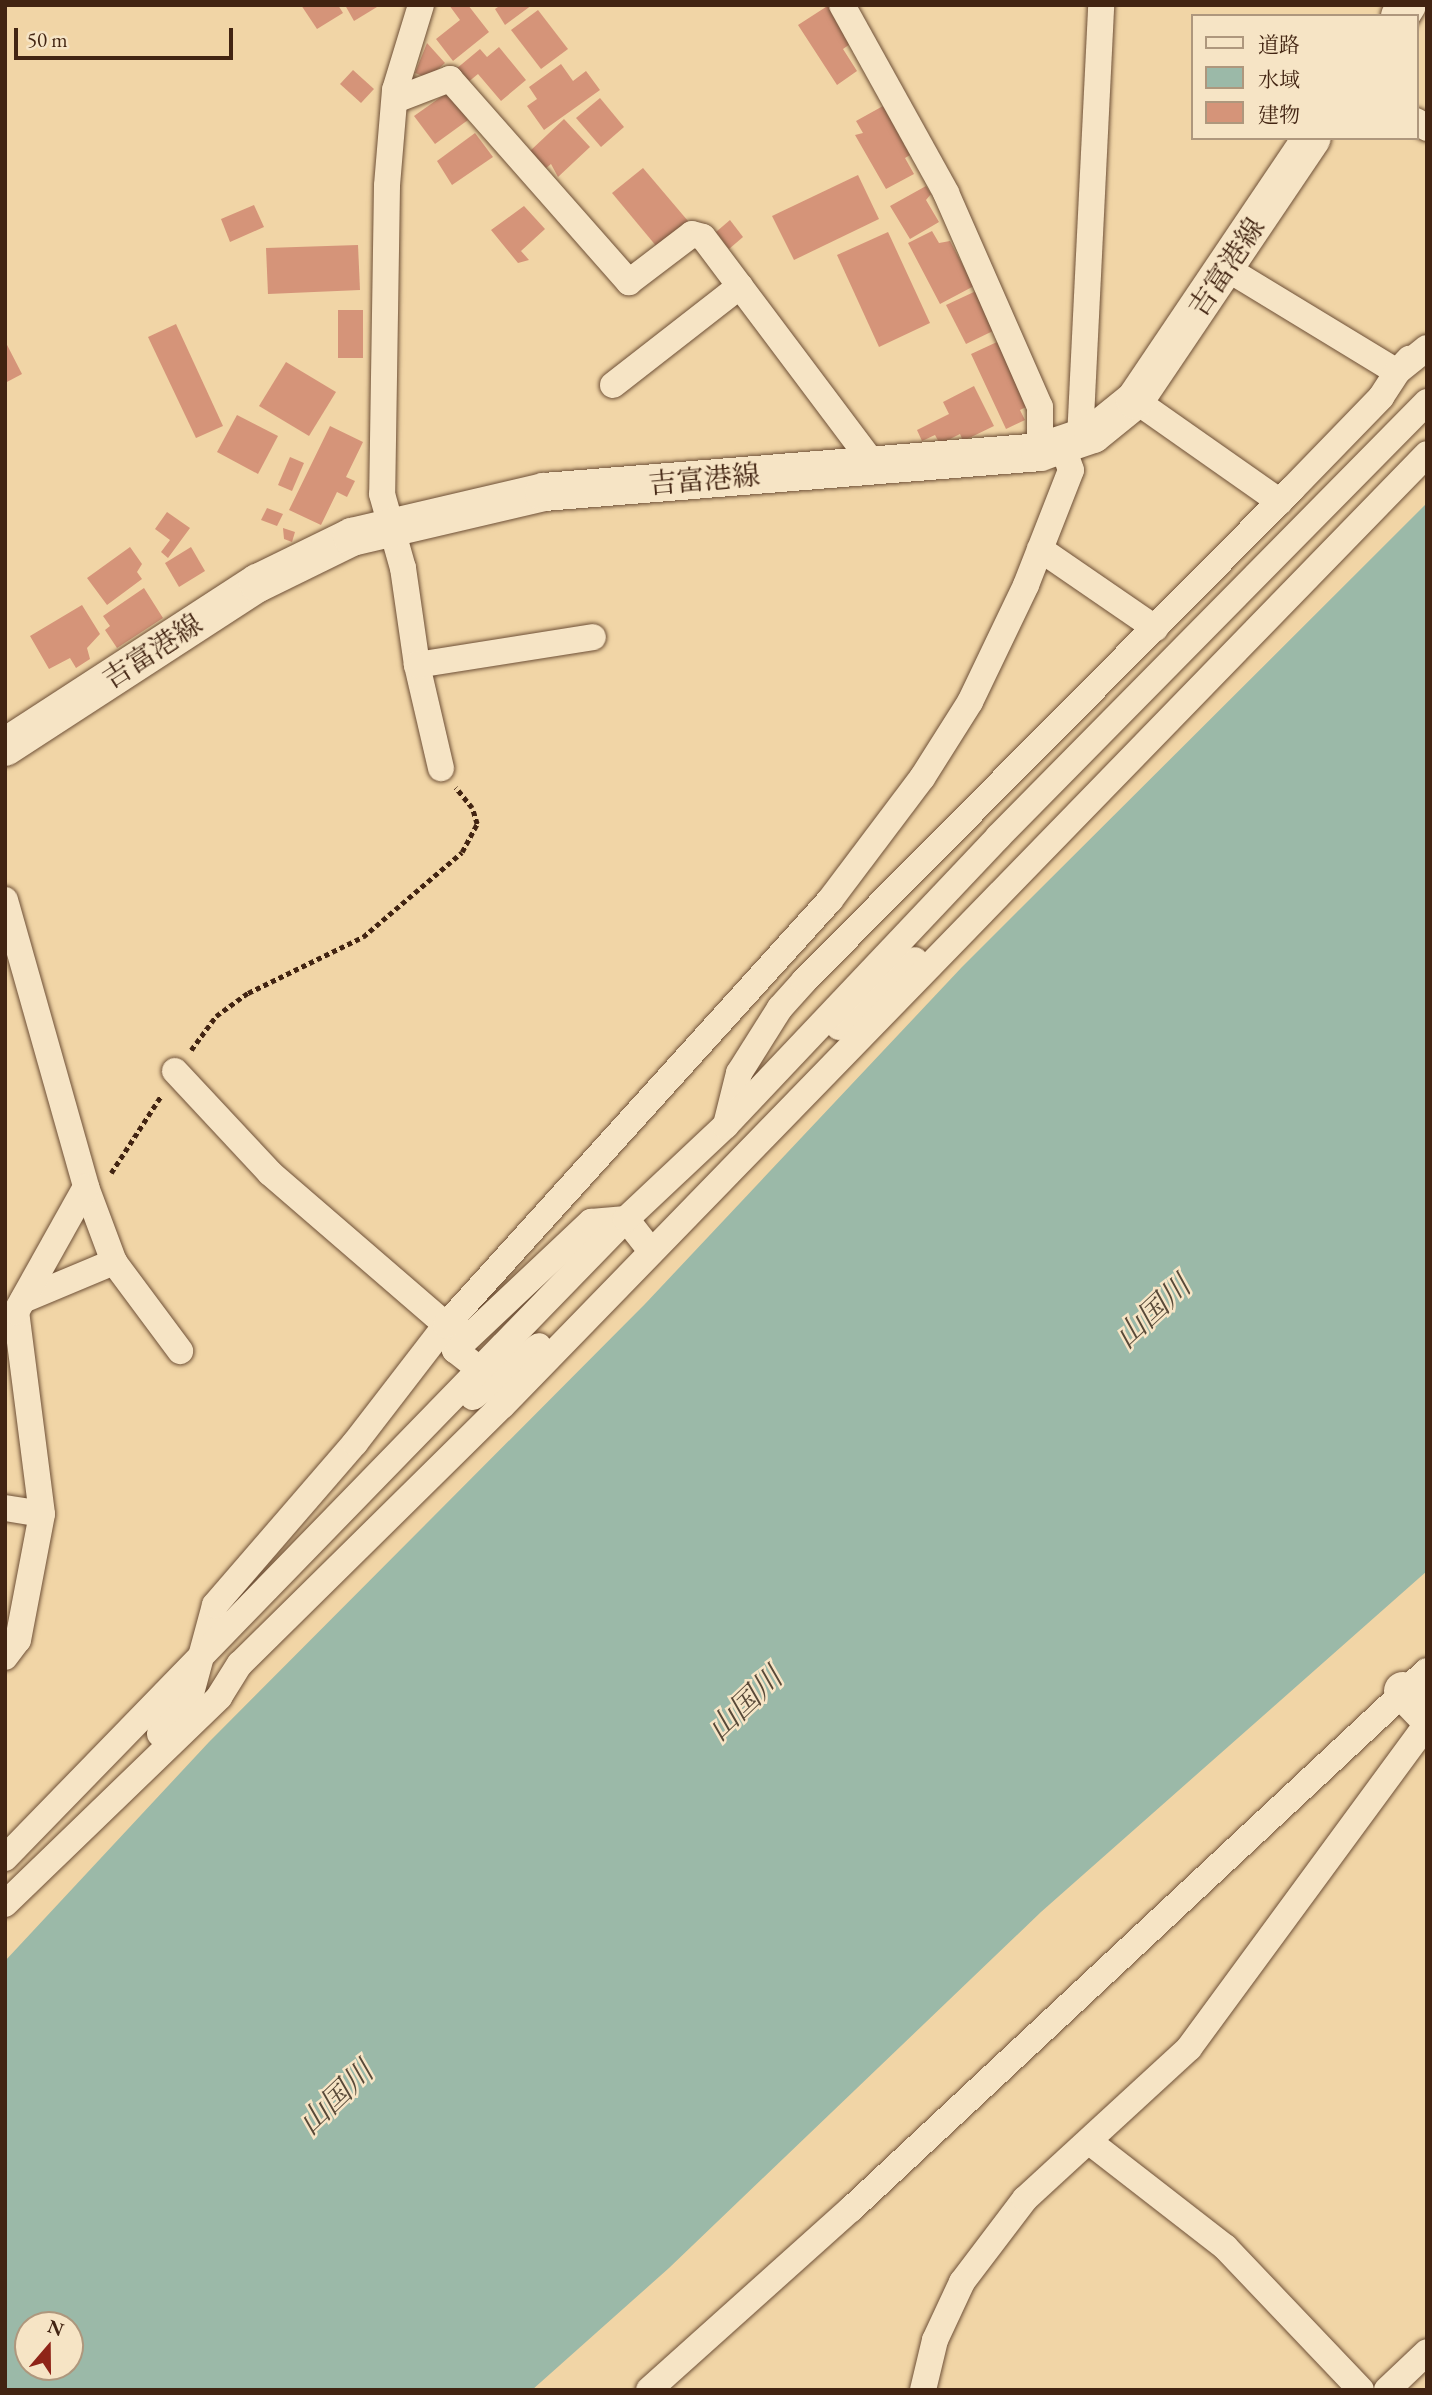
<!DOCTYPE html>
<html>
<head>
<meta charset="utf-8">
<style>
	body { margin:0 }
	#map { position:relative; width:1432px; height:2395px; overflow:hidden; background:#f1d5a6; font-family:"EB Garamond","Noto Serif JP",serif }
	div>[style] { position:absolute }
	.water>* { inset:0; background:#9bb9a8 }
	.building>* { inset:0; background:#d59479 }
	.path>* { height:4.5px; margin-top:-2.25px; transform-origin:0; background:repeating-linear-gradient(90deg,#422412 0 5px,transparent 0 8.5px) }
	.roads { filter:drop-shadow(0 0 2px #6e5037) drop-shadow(0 0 2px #6e5037) }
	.street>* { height:26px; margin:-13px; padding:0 13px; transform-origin:13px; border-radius:13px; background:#f6e4c5 }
	.secondary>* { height:38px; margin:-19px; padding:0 19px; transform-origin:19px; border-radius:19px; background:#f6e4c5 }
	span { translate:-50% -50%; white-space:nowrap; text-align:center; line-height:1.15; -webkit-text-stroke:5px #f6e4c5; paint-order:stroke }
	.street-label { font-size:28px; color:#422412 }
	.water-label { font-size:30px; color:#584938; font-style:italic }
	.frame { position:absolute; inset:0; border:7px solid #422412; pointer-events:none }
	.legend { position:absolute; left:1191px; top:14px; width:228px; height:126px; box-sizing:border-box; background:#f6e4c5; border:2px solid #ae977d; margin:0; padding:9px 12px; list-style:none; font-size:21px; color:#422412 }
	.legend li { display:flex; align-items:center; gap:14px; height:35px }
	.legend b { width:35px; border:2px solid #ae977d }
	.north { position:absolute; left:14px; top:2311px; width:70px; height:70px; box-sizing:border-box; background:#f6e4c5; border:2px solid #ae977d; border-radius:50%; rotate:20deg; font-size:19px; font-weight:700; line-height:28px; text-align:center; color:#422412 }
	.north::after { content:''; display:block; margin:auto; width:24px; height:32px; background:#8f2418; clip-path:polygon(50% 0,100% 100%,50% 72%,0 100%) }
	.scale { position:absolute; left:14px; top:28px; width:219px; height:32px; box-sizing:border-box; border:4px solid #422412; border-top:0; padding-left:9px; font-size:21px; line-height:24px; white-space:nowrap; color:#422412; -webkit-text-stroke:5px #f6e4c5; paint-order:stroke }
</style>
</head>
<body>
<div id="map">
	<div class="water">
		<div style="clip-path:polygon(evenodd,1427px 503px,1427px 1571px,1041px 1912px,669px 2268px,532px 2390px,5px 2390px,5px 1961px,209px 1742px,645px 1304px,962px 967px,1427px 503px,28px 2325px,70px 2325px,70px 2367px,28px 2367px,28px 2325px)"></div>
	</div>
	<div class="building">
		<div style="clip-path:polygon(301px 5px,338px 5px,343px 13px,317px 29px)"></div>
		<div style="clip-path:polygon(345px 5px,375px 5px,377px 7px,354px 21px)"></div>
		<div style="clip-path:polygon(449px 5px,468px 5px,489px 32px,453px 61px,436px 39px,460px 20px)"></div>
		<div style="clip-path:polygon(501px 5px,532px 5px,505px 25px,495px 9px)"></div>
		<div style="clip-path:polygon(829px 5px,853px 42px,843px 49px,857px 71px,837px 85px,798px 25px)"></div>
		<div style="clip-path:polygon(538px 10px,568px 49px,541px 69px,511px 30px)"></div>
		<div style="clip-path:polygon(427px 43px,445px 63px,428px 78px,415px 73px)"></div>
		<div style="clip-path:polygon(499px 47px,526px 80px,501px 101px,478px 74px,467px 83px,456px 69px,480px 49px,487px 57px)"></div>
		<div style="clip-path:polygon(561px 64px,573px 81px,586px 71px,600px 90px,544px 130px,527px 106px,537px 99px,529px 87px)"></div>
		<div style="clip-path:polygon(353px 70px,374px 89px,361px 103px,340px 84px)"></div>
		<div style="clip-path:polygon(448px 92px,468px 120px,435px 144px,414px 116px)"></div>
		<div style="clip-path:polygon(600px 98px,624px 127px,601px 147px,576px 118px)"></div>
		<div style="clip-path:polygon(883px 106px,910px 155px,905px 158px,914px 174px,886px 189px,855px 135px,863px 133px,856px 121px)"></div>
		<div style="clip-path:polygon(564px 119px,590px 147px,558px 177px,551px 164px,546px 168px,530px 151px)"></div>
		<div style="clip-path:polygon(475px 133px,493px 157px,452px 185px,437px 161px)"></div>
		<div style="clip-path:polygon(643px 168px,688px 221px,657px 247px,612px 193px)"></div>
		<div style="clip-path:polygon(858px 175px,879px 219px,794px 260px,772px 216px)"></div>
		<div style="clip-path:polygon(926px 186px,931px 194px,926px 200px,939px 222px,910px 239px,890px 206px)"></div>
		<div style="clip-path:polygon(254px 205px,264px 227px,230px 242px,221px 219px)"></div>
		<div style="clip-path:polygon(524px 206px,545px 229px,521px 251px,529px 260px,518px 263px,491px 230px)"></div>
		<div style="clip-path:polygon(730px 220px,743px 237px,729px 249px,716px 232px)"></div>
		<div style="clip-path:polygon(932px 231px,939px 243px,950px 241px,974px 286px,940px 304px,908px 243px)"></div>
		<div style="clip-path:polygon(888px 232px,930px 323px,879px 347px,837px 255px)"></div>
		<div style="clip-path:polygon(358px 245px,360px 290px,268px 294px,266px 248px)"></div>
		<div style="clip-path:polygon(976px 291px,995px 330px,966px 344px,946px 305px)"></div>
		<div style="clip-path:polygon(338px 310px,363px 310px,363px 358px,338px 358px)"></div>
		<div style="clip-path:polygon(176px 324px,223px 426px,196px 438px,148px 337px)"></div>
		<div style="clip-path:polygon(5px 341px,22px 374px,5px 383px)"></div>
		<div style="clip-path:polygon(997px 342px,1028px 406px,1020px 410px,1025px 420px,1006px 429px,971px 354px)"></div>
		<div style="clip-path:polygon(286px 362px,336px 392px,309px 436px,259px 406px)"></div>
		<div style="clip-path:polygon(974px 386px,994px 426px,963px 441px,960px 434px,940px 444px,935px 435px,922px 441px,917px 430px,949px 414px,943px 402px)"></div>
		<div style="clip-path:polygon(237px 415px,278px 436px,258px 474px,217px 452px)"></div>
		<div style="clip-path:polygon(330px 426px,363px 442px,346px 477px,355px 481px,347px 497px,337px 492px,321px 525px,289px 510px)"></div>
		<div style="clip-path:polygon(290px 457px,304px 463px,292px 491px,278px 485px)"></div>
		<div style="clip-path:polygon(267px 508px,283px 514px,277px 526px,261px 520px)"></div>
		<div style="clip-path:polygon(167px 512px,190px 528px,168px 558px,161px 552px,170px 540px,155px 529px)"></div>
		<div style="clip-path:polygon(283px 528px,295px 532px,292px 542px,284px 539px)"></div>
		<div style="clip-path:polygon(130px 547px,142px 564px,137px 572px,142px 579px,107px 605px,87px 578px)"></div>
		<div style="clip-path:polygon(191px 547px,205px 571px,179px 587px,165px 563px)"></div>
		<div style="clip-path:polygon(144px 588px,163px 618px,117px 648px,105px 630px,110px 626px,103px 616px)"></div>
		<div style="clip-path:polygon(82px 605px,100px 634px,87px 648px,90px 659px,76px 668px,70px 658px,49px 669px,30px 636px)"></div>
	</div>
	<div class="path">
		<div style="left:191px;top:1050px;width:42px;rotate:-53.7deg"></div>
		<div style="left:216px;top:1016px;width:39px;rotate:-36deg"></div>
		<div style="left:248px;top:993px;width:128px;rotate:-26deg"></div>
		<div style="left:363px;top:937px;width:130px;rotate:-40.6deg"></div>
		<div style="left:462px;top:852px;width:32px;rotate:-62deg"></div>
		<div style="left:477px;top:824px;width:17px;rotate:-107deg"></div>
		<div style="left:472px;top:808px;width:26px;rotate:-129deg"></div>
		<div style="left:111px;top:1173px;width:92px;rotate:-57deg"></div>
	</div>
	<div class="roads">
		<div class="street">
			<div style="left:421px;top:5px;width:89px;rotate:107deg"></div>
			<div style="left:395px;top:90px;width:96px;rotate:94.8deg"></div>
			<div style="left:387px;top:186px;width:308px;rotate:90.9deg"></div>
			<div style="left:382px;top:494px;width:77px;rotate:74.2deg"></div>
			<div style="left:403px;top:568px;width:98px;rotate:81.8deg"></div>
			<div style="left:417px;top:665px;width:106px;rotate:76.9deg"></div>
			<div style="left:842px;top:5px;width:215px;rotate:61deg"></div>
			<div style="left:946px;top:193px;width:234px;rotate:66.3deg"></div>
			<div style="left:1040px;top:407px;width:45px;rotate:90deg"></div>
			<div style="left:395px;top:100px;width:59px;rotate:-20.9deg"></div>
			<div style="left:450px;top:79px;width:271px;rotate:48.6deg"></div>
			<div style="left:629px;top:282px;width:79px;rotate:-37.3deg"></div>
			<div style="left:692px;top:234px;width:11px;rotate:15deg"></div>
			<div style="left:703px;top:237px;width:286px;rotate:53.1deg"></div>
			<div style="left:1416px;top:121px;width:13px;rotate:32deg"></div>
			<div style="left:1226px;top:268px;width:200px;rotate:31.3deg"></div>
			<div style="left:1397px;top:372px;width:18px;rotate:-47deg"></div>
			<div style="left:613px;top:385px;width:161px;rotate:-37.9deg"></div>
			<div style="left:1135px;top:400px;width:177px;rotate:35.1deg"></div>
			<div style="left:1080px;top:439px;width:435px;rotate:-87.2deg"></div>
			<div style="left:1040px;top:549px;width:140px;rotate:34.5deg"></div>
			<div style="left:417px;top:665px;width:178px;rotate:-9deg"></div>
			<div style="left:5px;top:900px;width:298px;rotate:74.2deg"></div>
			<div style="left:86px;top:1187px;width:80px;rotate:69.5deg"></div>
			<div style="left:114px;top:1262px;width:111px;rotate:53.4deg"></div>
			<div style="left:839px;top:1027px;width:101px;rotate:-41.4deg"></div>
			<div style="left:175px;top:1071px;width:139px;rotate:47deg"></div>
			<div style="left:270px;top:1173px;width:233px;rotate:40.8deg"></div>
			<div style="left:446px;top:1325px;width:27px;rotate:70deg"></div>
			<div style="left:455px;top:1350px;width:34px;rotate:38deg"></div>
			<div style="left:726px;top:1125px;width:54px;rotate:-76deg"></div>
			<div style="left:739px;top:1073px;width:77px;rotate:-57.8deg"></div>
			<div style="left:780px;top:1008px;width:36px;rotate:-48deg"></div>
			<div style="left:804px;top:981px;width:693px;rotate:-45.23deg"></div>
			<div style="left:1292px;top:489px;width:128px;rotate:-45.9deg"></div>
			<div style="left:1381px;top:397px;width:30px;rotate:-57deg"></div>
			<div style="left:1397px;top:372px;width:38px;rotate:-39deg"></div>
			<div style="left:23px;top:1300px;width:99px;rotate:-22.7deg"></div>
			<div style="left:455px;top:1350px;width:187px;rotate:-43.3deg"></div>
			<div style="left:591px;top:1222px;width:35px;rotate:-5deg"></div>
			<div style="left:626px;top:1219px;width:41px;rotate:52deg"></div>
			<div style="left:473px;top:1397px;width:83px;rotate:-37.7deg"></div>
			<div style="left:5px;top:1508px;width:37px;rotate:9deg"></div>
			<div style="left:5px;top:1657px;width:21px;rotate:-53deg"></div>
			<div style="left:18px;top:1640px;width:128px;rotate:-79.2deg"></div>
			<div style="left:42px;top:1514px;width:204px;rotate:-97.3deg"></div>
			<div style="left:16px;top:1312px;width:143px;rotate:-60.8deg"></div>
			<div style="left:160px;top:1734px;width:48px;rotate:-51deg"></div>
			<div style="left:190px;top:1697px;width:95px;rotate:-74.8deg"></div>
			<div style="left:215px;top:1605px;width:214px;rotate:-49.2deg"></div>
			<div style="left:355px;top:1443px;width:149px;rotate:-52.4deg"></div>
			<div style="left:446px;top:1325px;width:573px;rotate:-47.9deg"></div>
			<div style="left:830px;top:900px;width:153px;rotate:-53deg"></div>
			<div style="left:922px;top:778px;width:90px;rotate:-57.7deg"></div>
			<div style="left:970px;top:702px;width:130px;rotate:-64.4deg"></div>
			<div style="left:1026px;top:585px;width:123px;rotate:-68.6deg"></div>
			<div style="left:1071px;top:470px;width:27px;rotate:-110deg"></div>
			<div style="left:5px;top:1858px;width:891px;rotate:-45.82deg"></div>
			<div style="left:626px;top:1219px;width:136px;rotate:-43.2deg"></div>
			<div style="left:725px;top:1126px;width:398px;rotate:-46.6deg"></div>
			<div style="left:998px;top:837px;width:611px;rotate:-45.4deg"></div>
			<div style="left:5px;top:1904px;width:298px;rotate:-44deg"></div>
			<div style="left:219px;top:1697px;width:39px;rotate:-58deg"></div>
			<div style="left:240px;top:1664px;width:368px;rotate:-44.6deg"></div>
			<div style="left:502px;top:1406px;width:1327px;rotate:-45.82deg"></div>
			<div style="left:1091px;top:2143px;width:170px;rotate:37.8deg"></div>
			<div style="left:1225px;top:2247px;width:197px;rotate:46.4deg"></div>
			<div style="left:649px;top:2390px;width:271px;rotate:-41.9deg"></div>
			<div style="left:851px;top:2209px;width:788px;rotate:-43.05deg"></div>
			<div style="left:923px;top:2390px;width:51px;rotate:-76.5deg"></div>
			<div style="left:935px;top:2340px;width:64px;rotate:-65deg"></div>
			<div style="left:962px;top:2282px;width:104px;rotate:-52.8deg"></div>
			<div style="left:1025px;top:2199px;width:223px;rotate:-42.6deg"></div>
			<div style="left:1189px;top:2048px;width:402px;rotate:-53.7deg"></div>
			<div style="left:1387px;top:2390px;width:55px;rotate:-43.5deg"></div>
		</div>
		<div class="secondary">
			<div style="left:1400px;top:16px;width:13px;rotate:-58deg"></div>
			<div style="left:5px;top:747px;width:302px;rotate:-33deg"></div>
			<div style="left:258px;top:583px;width:105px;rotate:-26.1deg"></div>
			<div style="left:352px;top:537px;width:197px;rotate:-13.2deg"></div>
			<div style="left:544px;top:492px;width:498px;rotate:-4.6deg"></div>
			<div style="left:1040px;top:452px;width:56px;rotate:-18.8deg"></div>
			<div style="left:1093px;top:434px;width:54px;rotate:-39deg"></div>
			<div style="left:1135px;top:400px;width:316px;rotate:-56deg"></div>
			<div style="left:1403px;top:1691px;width:35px;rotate:46deg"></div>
		</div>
	</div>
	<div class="street-label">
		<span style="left:1226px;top:267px;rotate:-56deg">吉富港線</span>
		<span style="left:704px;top:479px;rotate:-5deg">吉富港線</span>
		<span style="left:152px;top:651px;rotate:-33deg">吉富港線</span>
	</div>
	<div class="water-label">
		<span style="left:1153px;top:1312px;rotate:-43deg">山国川</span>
		<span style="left:745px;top:1704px;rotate:-44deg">山国川</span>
		<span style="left:336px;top:2098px;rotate:-44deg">山国川</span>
	</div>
	<div class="frame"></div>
	<ul class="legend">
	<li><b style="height:9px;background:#f6e4c5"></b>道路</li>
	<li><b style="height:19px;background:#9bb9a8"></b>水域</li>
	<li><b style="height:19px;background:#d59479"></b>建物</li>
	</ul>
	<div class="north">N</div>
	<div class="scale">50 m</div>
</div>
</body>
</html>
